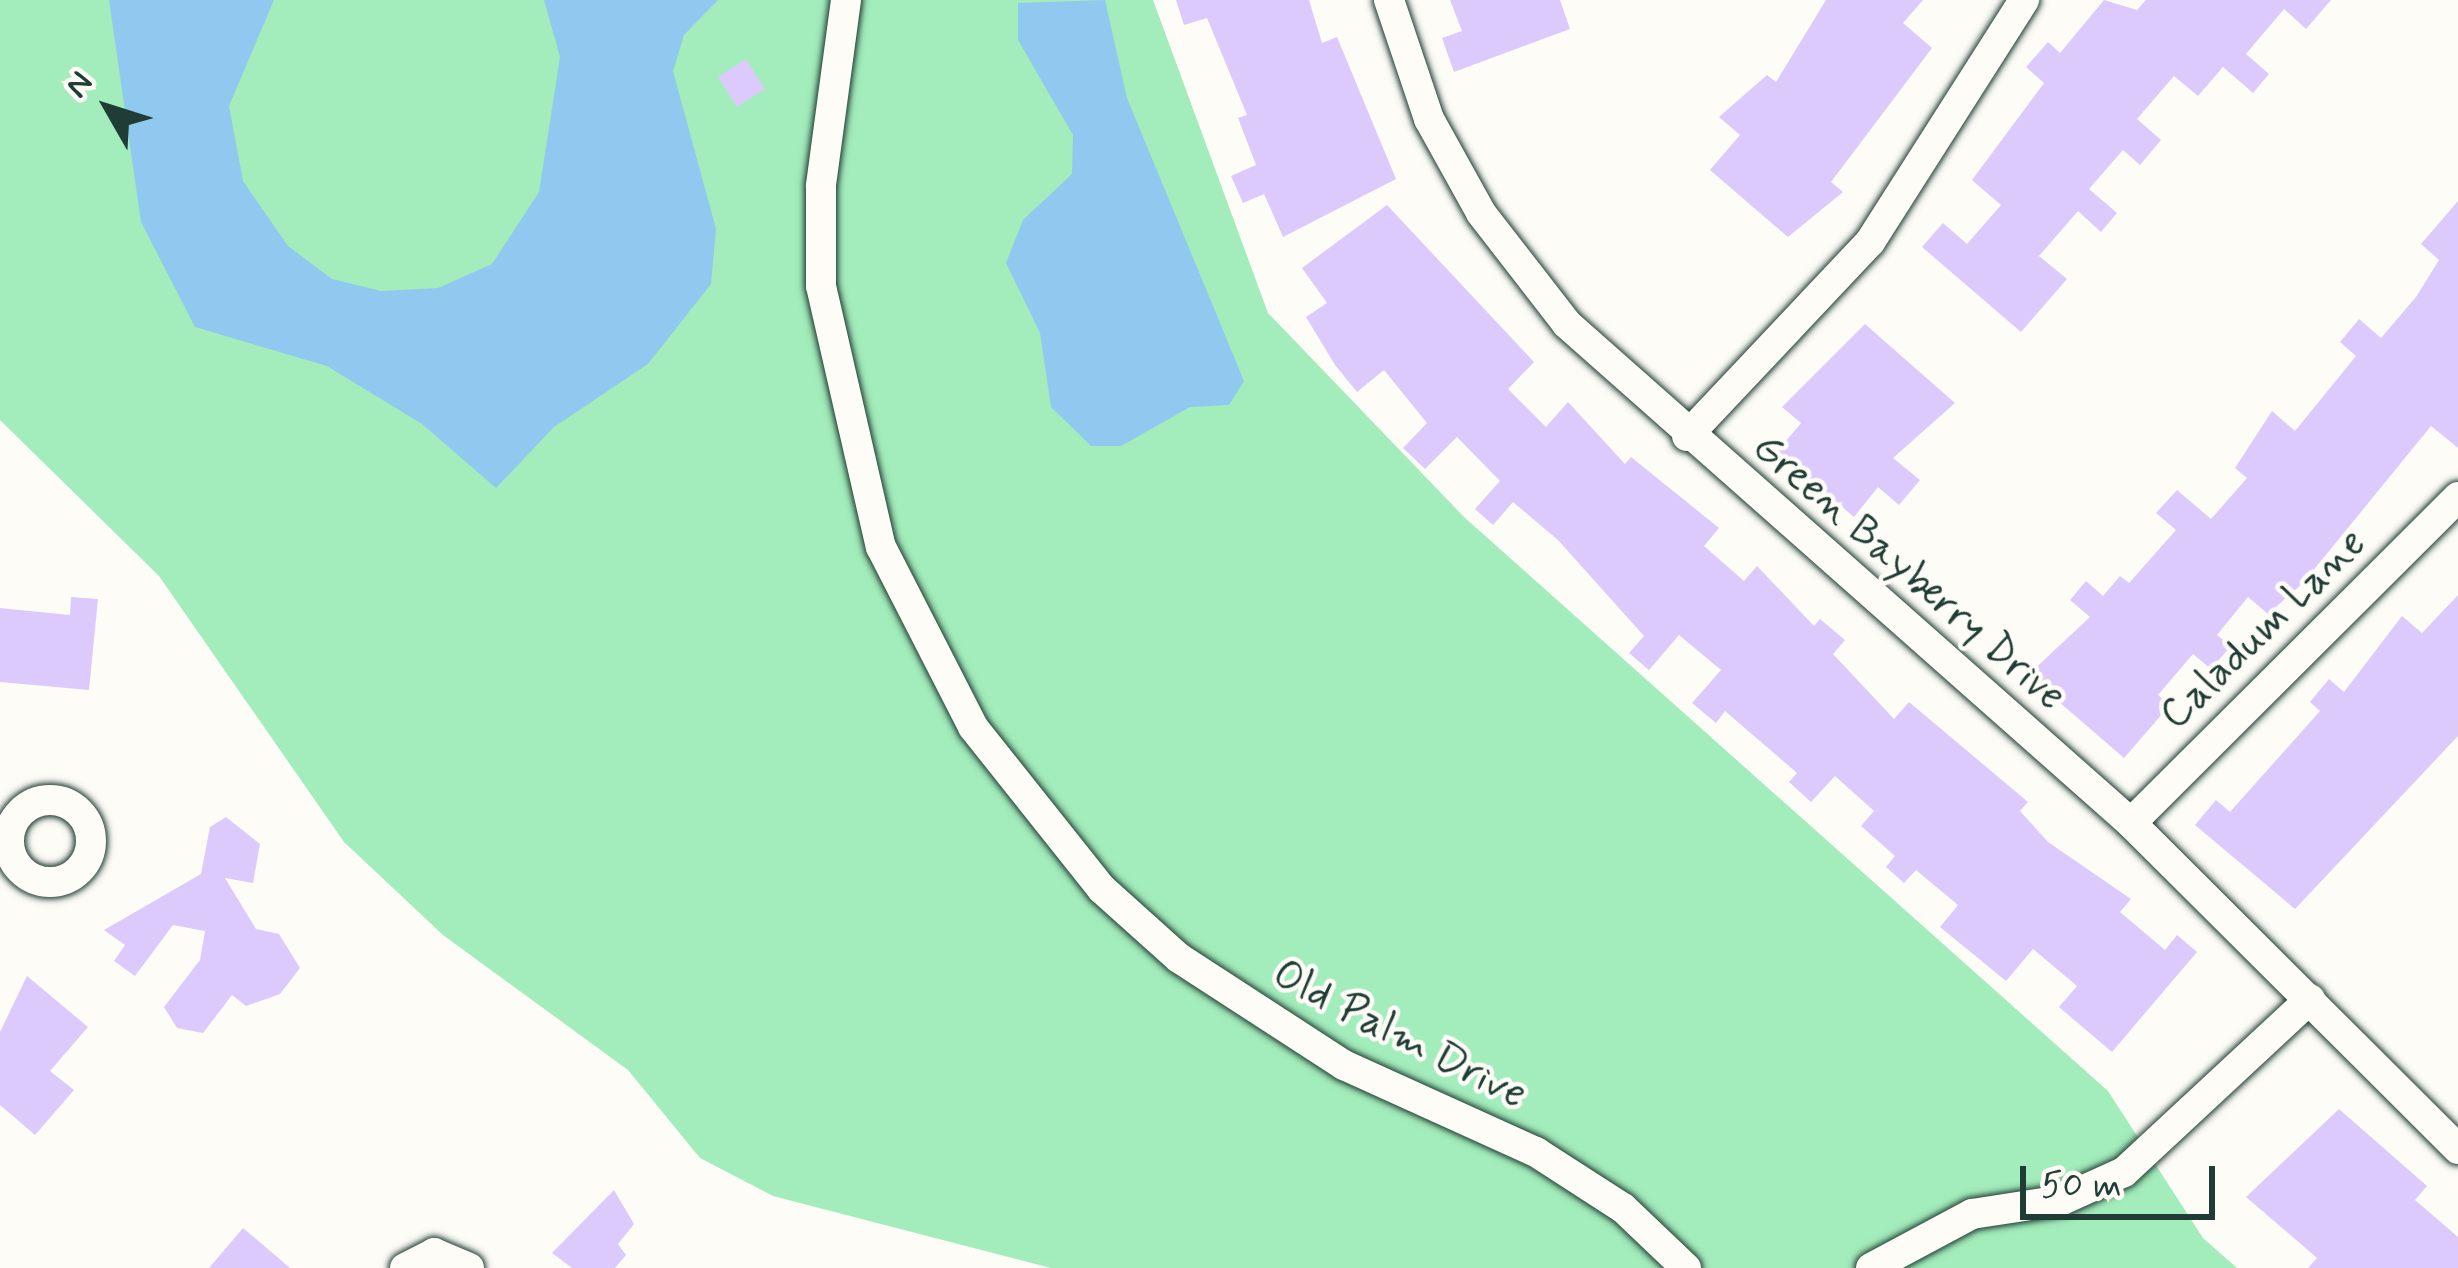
<!DOCTYPE html>
<html>
<head>
<meta charset="utf-8">
<style>
	body { margin:0 }
	#map { position:relative; width:2458px; height:1268px; overflow:hidden; background:#fdfcf7; font-family:Mynerve,sans-serif }
	div>[style] { position:absolute }
	.green>* { inset:0; background:#a3ecbb }
	.water>* { inset:0; background:#90c9ef }
	.building>* { inset:0; background:#dccafc }
	.roads { filter:drop-shadow(0 0 3px #1f3d34) drop-shadow(0 0 3px #1f3d34) }
	.minor>* { height:30px; margin:-15px; padding:0 15px; transform-origin:15px; border-radius:15px; background:#fdfcf7 }
	.minor>.ring { margin:-15px; padding:0; box-sizing:content-box; background:none; border:30px solid #fdfcf7; border-radius:50% }
	span { translate:-50% -50%; white-space:nowrap; text-align:center; line-height:1.15; -webkit-text-stroke:9px #fdfcf7; paint-order:stroke }
	.street-label { font-size:42px; color:#1f3d34 }
	.north { position:absolute; left:48px; top:48px; width:120px; height:120px; -webkit-text-stroke:9px #fdfcf7; paint-order:stroke; rotate:309deg; font-size:33px; font-weight:700; line-height:48px; text-align:center; color:#1f3d34 }
	.north::after { content:''; display:block; margin:auto; width:42px; height:54px; background:#1f3d34; clip-path:polygon(50% 0,100% 100%,50% 72%,0 100%) }
	.scale { position:absolute; left:2020px; top:1166px; width:195px; height:54px; box-sizing:border-box; border:6px solid #1f3d34; border-top:0; padding-left:15px; font-size:36px; line-height:42px; white-space:nowrap; color:#1f3d34; -webkit-text-stroke:9px #fdfcf7; paint-order:stroke }
</style>
</head>
<body>
<div id="map">
	<div class="green">
		<div style="clip-path:polygon(0 0,1153px 0,1268px 313px,1464px 517px,2108px 1091px,2203px 1238px,2237px 1268px,1051px 1268px,773px 1196px,700px 1158px,628px 1070px,443px 935px,344px 842px,159px 576px,0 420px)"></div>
	</div>
	<div class="water">
		<div style="clip-path:polygon(109px 0,274px 0,229px 106px,243px 181px,288px 246px,332px 279px,381px 291px,438px 288px,492px 264px,539px 192px,560px 57px,544px 0,718px 0,684px 35px,673px 71px,716px 229px,711px 284px,648px 364px,554px 427px,496px 488px,422px 424px,327px 366px,195px 327px,141px 222px)"></div>
		<div style="clip-path:polygon(1105px 0,1127px 98px,1244px 381px,1229px 405px,1190px 407px,1121px 446px,1091px 446px,1051px 407px,1040px 333px,1006px 263px,1023px 220px,1072px 174px,1073px 135px,1018px 40px,1018px 3px)"></div>
	</div>
	<div class="building">
		<div style="clip-path:polygon(1176px 0,1309px 0,1322px 43px,1337px 37px,1396px 179px,1283px 237px,1264px 194px,1243px 203px,1231px 176px,1256px 165px,1238px 118px,1247px 115px,1207px 18px,1184px 25px)"></div>
		<div style="clip-path:polygon(1450px 0,1560px 0,1570px 29px,1454px 72px,1442px 38px,1462px 31px)"></div>
		<div style="clip-path:polygon(1826px 0,1923px 0,1903px 23px,1932px 48px,1831px 182px,1843px 192px,1788px 237px,1710px 170px,1740px 135px,1719px 117px,1767px 75px,1776px 82px)"></div>
		<div style="clip-path:polygon(2104px 0,2137px 10px,2146px 0,2331px 0,2306px 29px,2284px 9px,2246px 54px,2269px 74px,2253px 93px,2223px 67px,2198px 96px,2174px 76px,2137px 119px,2161px 140px,2140px 165px,2123px 150px,2089px 189px,2117px 213px,2101px 232px,2078px 211px,2039px 256px,2067px 279px,2021px 332px,1922px 247px,1943px 223px,1967px 244px,2001px 205px,1972px 180px,2044px 83px,2026px 67px,2048px 42px,2060px 53px)"></div>
		<div style="clip-path:polygon(746px 59px,765px 89px,737px 107px,718px 77px)"></div>
		<div style="clip-path:polygon(2458px 201px,2458px 448px,2431px 426px,2303px 583px,2268px 614px,2248px 597px,2217px 635px,2231px 646px,2211px 669px,2193px 654px,2158px 695px,2170px 705px,2124px 758px,2028px 675px,2090px 617px,2070px 600px,2086px 581px,2103px 596px,2120px 576px,2129px 583px,2176px 530px,2156px 513px,2177px 490px,2211px 519px,2247px 478px,2235px 468px,2272px 411px,2295px 431px,2356px 356px,2340px 342px,2359px 319px,2381px 338px,2416px 297px,2439px 260px,2421px 244px)"></div>
		<div style="clip-path:polygon(1387px 205px,1534px 362px,1508px 389px,1546px 427px,1568px 402px,1625px 464px,1631px 457px,1719px 528px,1704px 546px,1744px 581px,1757px 566px,1814px 626px,1820px 619px,1845px 640px,1833px 654px,1894px 719px,1909px 702px,2028px 802px,2020px 811px,2048px 842px,2131px 899px,2120px 912px,2165px 950px,2177px 935px,2197px 952px,2112px 1052px,2059px 1007px,2077px 986px,2033px 949px,2006px 981px,1940px 927px,1958px 905px,1916px 870px,1904px 883px,1886px 867px,1895px 856px,1861px 826px,1874px 811px,1835px 776px,1811px 802px,1789px 782px,1797px 773px,1725px 711px,1716px 723px,1692px 703px,1721px 670px,1679px 635px,1649px 670px,1629px 653px,1644px 636px,1558px 540px,1513px 502px,1493px 525px,1475px 509px,1500px 481px,1457px 437px,1425px 469px,1403px 448px,1427px 423px,1384px 370px,1357px 392px,1335px 365px,1306px 317px,1327px 303px,1302px 268px)"></div>
		<div style="clip-path:polygon(1865px 324px,1955px 403px,1893px 458px,1920px 480px,1899px 505px,1878px 487px,1854px 517px,1777px 452px,1801px 423px,1782px 407px)"></div>
		<div style="clip-path:polygon(2458px 595px,2458px 736px,2295px 909px,2195px 825px,2216px 800px,2230px 812px,2320px 711px,2310px 702px,2329px 679px,2344px 692px,2402px 616px,2422px 633px)"></div>
		<div style="clip-path:polygon(71px 597px,98px 599px,89px 690px,0 682px,0 608px,70px 615px)"></div>
		<div style="clip-path:polygon(226px 817px,260px 844px,253px 883px,225px 878px,256px 929px,279px 934px,300px 968px,280px 994px,246px 1006px,232px 995px,203px 1033px,177px 1028px,164px 1007px,200px 960px,205px 931px,173px 925px,135px 976px,114px 961px,125px 945px,104px 930px,201px 874px,210px 827px)"></div>
		<div style="clip-path:polygon(27px 976px,88px 1027px,50px 1071px,74px 1090px,35px 1135px,0 1105px,0 1032px)"></div>
		<div style="clip-path:polygon(2339px 1109px,2427px 1186px,2415px 1200px,2458px 1237px,2458px 1268px,2308px 1268px,2317px 1258px,2246px 1197px)"></div>
		<div style="clip-path:polygon(614px 1190px,634px 1224px,618px 1244px,626px 1255px,615px 1268px,572px 1268px,552px 1253px)"></div>
		<div style="clip-path:polygon(243px 1228px,290px 1268px,209px 1268px)"></div>
	</div>
	<div class="roads">
		<div class="minor">
			<div style="left:846px;top:0;width:188px;rotate:97.7deg"></div>
			<div style="left:821px;top:186px;width:100px;rotate:90deg"></div>
			<div style="left:821px;top:286px;width:268px;rotate:77.1deg"></div>
			<div style="left:881px;top:547px;width:202px;rotate:62.9deg"></div>
			<div style="left:973px;top:727px;width:207px;rotate:51.5deg"></div>
			<div style="left:1102px;top:889px;width:103px;rotate:41.9deg"></div>
			<div style="left:1179px;top:958px;width:197px;rotate:33deg"></div>
			<div style="left:1344px;top:1065px;width:211px;rotate:24.4deg"></div>
			<div style="left:1536px;top:1152px;width:103px;rotate:32.8deg"></div>
			<div style="left:1623px;top:1208px;width:87px;rotate:43.6deg"></div>
			<div style="left:1389px;top:0;width:126px;rotate:71.4deg"></div>
			<div style="left:1429px;top:119px;width:107px;rotate:61deg"></div>
			<div style="left:1481px;top:213px;width:140px;rotate:52.2deg"></div>
			<div style="left:1567px;top:324px;width:753px;rotate:41.5deg"></div>
			<div style="left:2131px;top:823px;width:462px;rotate:44.9deg"></div>
			<div style="left:1687px;top:436px;width:267px;rotate:-46.7deg"></div>
			<div style="left:1870px;top:242px;width:287px;rotate:-57.5deg"></div>
			<div class="ring" style="left:9px;top:800px;width:52px;height:52px"></div>
			<div style="left:2131px;top:823px;width:462px;rotate:-44.9deg"></div>
			<div style="left:405px;top:1268px;width:33px;rotate:-27deg"></div>
			<div style="left:434px;top:1253px;width:38px;rotate:23deg"></div>
			<div style="left:1871px;top:1268px;width:115px;rotate:-28.1deg"></div>
			<div style="left:1972px;top:1214px;width:91px;rotate:-8.8deg"></div>
			<div style="left:2062px;top:1200px;width:68px;rotate:-24.3deg"></div>
			<div style="left:2124px;top:1172px;width:254px;rotate:-42.9deg"></div>
		</div>
	</div>
	<div class="street-label">
		<span style="left:1908px;top:573px;rotate:41deg">Green Bayberry Drive</span>
		<span style="left:2264px;top:630px;rotate:-44deg">Caladum Lane</span>
		<span style="left:1399px;top:1036px;rotate:27deg">Old Palm Drive</span>
	</div>
	<div class="north">N</div>
	<div class="scale">50 m</div>
</div>
</body>
</html>
